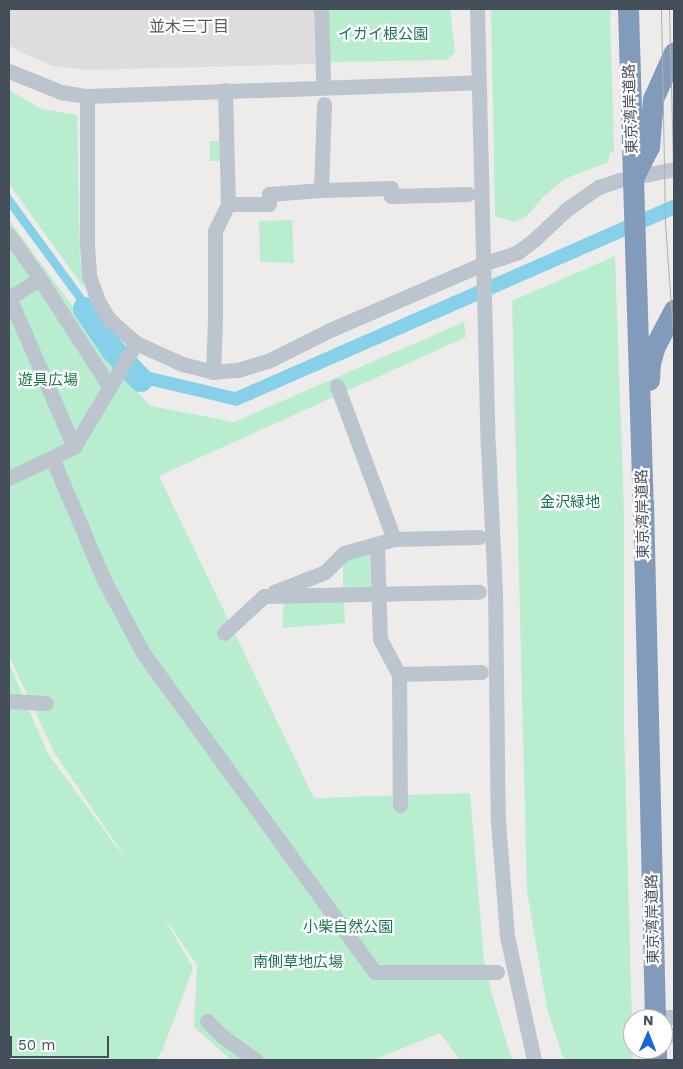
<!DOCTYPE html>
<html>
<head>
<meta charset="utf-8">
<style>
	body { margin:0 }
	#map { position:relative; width:683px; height:1069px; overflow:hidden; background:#eeebeb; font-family:"Work Sans","Noto Sans JP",sans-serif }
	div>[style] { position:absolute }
	.education>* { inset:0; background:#dfdcdd }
	.green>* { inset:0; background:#b8edcf }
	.water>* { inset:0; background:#86d0ea }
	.river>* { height:24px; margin:-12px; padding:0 12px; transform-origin:12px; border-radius:12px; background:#86d0ea }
	.minor>* { height:15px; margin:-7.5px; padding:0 7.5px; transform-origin:7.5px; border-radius:7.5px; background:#bcc5ce }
	.highway>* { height:21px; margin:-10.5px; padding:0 10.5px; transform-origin:10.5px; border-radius:10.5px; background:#839bbb }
	.tram>* { height:1px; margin:-0.5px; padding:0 0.5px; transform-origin:0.5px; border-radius:0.5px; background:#adb0b6 }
	span { translate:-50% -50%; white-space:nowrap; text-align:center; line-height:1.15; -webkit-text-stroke:4.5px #fff; paint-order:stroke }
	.park-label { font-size:15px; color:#17774c }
	.street-label { font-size:15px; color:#444e58 }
	.neighbourhood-label { font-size:16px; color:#585b60 }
	.frame { position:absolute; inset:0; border:10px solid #444e58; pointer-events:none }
	.north { position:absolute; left:623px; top:1009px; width:50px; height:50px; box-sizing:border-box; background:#fff; border:1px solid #b4b8bc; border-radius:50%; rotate:1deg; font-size:14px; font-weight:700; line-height:20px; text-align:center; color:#444e58 }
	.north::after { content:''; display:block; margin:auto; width:18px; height:22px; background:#1b64d9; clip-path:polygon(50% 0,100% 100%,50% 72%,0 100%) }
	.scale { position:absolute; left:10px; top:1036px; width:99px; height:22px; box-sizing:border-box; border:2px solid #444e58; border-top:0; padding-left:6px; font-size:15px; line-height:18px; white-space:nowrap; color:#444e58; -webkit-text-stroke:4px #fff; paint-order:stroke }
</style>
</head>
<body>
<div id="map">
	<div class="education">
		<div style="clip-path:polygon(9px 9px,314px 9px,315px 64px,87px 70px,53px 66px,18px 51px,9px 44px)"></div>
	</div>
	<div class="green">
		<div style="clip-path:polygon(326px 9px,450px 9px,455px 52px,447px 60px,329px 62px)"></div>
		<div style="clip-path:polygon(491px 9px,610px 9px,614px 151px,609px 154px,609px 162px,564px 179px,543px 197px,527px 216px,514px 222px,495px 216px)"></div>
		<div style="clip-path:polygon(9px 90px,42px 109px,77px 115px,80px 258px,84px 288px,9px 184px)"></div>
		<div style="clip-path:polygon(210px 141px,219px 141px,220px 161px,210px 161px)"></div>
		<div style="clip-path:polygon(9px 220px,124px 376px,150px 406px,234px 422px,464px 322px,466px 337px,159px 476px,314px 798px,470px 793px,484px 960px,491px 991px,512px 1060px,460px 1060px,440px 1033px,374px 1060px,231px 1060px,194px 1027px,197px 965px,162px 914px,193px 968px,163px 1049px,156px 1060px,9px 1060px,9px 663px,48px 754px,133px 869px,54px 752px,9px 656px)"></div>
		<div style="clip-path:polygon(292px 220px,294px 263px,260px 262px,259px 221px)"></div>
		<div style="clip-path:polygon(615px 256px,624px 512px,624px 728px,633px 1060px,564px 1060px,547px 1009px,527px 891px,512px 301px)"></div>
		<div style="clip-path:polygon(370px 551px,371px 589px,343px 589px,343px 561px)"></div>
		<div style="clip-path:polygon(344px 601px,345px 623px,282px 628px,284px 602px)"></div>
	</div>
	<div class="water">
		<div style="clip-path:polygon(9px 193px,122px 348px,142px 370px,235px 392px,674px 199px,674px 215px,237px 406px,144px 384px,116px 354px,9px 208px)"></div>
	</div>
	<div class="river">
		<div style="left:85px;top:309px;width:50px;rotate:55.7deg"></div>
		<div style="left:113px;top:350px;width:41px;rotate:47deg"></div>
	</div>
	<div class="minor">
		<div style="left:321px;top:9px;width:68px;rotate:88.3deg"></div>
		<div style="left:477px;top:9px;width:436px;rotate:88.6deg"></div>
		<div style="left:488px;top:445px;width:146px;rotate:87.3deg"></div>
		<div style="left:495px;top:591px;width:230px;rotate:89.3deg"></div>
		<div style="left:498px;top:821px;width:115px;rotate:85.5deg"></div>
		<div style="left:507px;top:936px;width:127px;rotate:77.7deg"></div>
		<div style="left:9px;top:71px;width:56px;rotate:22deg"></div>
		<div style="left:61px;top:92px;width:26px;rotate:9deg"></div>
		<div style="left:87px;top:96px;width:392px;rotate:-2deg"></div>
		<div style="left:87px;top:96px;width:149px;rotate:90deg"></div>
		<div style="left:87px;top:245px;width:31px;rotate:86deg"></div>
		<div style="left:89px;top:276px;width:27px;rotate:70deg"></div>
		<div style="left:98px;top:301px;width:21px;rotate:59deg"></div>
		<div style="left:109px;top:319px;width:36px;rotate:42deg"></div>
		<div style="left:136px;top:343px;width:51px;rotate:24.5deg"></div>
		<div style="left:182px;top:364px;width:32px;rotate:14deg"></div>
		<div style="left:213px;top:372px;width:25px;rotate:-5deg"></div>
		<div style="left:238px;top:370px;width:31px;rotate:-17deg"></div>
		<div style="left:268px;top:361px;width:69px;rotate:-26.6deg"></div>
		<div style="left:330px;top:330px;width:169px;rotate:-23.4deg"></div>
		<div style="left:485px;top:263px;width:35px;rotate:-18deg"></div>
		<div style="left:518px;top:252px;width:21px;rotate:-37deg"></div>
		<div style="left:535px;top:239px;width:44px;rotate:-43.2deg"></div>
		<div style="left:567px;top:209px;width:39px;rotate:-35deg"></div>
		<div style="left:599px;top:187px;width:21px;rotate:-19deg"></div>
		<div style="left:619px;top:180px;width:56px;rotate:-11.3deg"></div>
		<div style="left:324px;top:104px;width:86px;rotate:92deg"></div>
		<div style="left:321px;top:190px;width:70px;rotate:-1.6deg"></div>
		<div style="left:391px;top:188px;width:8px;rotate:90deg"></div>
		<div style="left:391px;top:196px;width:77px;rotate:-1.5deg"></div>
		<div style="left:228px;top:204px;width:41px"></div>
		<div style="left:269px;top:204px;width:10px;rotate:-90deg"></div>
		<div style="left:269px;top:194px;width:52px;rotate:-4.4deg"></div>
		<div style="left:9px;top:235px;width:54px;rotate:54.8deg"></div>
		<div style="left:40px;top:279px;width:127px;rotate:57.2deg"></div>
		<div style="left:9px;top:297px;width:163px;rotate:66.6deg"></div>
		<div style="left:9px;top:298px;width:36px;rotate:-32deg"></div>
		<div style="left:213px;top:372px;width:53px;rotate:-87.8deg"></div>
		<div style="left:215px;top:319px;width:88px;rotate:-90deg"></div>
		<div style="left:215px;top:231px;width:30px;rotate:-64deg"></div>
		<div style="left:228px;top:204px;width:114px;rotate:-91.5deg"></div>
		<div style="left:337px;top:386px;width:163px;rotate:69.6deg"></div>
		<div style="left:52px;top:458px;width:135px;rotate:66.9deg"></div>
		<div style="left:105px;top:582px;width:81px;rotate:61.8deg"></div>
		<div style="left:143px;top:653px;width:394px;rotate:54deg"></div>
		<div style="left:375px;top:972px;width:122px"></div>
		<div style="left:9px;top:478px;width:72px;rotate:-25.5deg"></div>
		<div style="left:74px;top:447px;width:121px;rotate:-59.2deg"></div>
		<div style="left:377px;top:545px;width:94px;rotate:88.2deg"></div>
		<div style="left:380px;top:639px;width:40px;rotate:62deg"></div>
		<div style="left:399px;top:674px;width:131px;rotate:89.6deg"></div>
		<div style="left:274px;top:592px;width:55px;rotate:-21.4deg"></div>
		<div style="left:325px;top:572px;width:27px;rotate:-45deg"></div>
		<div style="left:344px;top:553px;width:52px;rotate:-15.6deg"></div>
		<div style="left:394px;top:539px;width:85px;rotate:-1.3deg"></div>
		<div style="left:224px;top:633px;width:54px;rotate:-42.8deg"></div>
		<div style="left:264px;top:596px;width:215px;rotate:-1.1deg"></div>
		<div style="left:399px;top:674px;width:82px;rotate:-1.4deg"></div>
		<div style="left:9px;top:701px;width:37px;rotate:3deg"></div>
		<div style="left:655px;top:1017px;width:19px"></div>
		<div style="left:207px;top:1021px;width:23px;rotate:45deg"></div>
		<div style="left:223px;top:1037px;width:40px;rotate:34.9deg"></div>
		<div style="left:663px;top:1035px;width:11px"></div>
	</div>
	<div class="highway">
		<div style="left:628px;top:9px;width:493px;rotate:88.3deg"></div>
		<div style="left:643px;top:502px;width:517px;rotate:88.67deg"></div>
		<div style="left:634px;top:176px;width:33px;rotate:-63deg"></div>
		<div style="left:649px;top:147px;width:48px;rotate:-85.2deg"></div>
		<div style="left:653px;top:99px;width:51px;rotate:-65.9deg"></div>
		<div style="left:649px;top:380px;width:17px;rotate:-87deg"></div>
		<div style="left:650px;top:363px;width:18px;rotate:-74deg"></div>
		<div style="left:655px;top:346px;width:41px;rotate:-62.2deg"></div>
		<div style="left:656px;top:1049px;width:11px;rotate:90deg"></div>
	</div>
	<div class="tram">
		<div style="left:661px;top:9px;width:214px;rotate:88.9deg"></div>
		<div style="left:665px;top:223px;width:125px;rotate:85.9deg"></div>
		<div style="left:669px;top:9px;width:192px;rotate:88.5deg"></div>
	</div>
	<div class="park-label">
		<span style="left:383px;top:35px">イガイ根公園</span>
		<span style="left:48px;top:381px">遊具広場</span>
		<span style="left:570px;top:503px">金沢緑地</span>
		<span style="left:348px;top:928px">小柴自然公園</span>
		<span style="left:298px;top:963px">南側草地広場</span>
	</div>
	<div class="street-label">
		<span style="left:631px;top:109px;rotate:-92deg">東京湾岸道路</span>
		<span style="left:643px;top:514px;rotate:-91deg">東京湾岸道路</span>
		<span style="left:653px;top:919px;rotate:-91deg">東京湾岸道路</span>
	</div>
	<div class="neighbourhood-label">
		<span style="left:189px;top:27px">並木三丁目</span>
	</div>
	<div class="frame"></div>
	<div class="north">N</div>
	<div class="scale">50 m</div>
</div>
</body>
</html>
